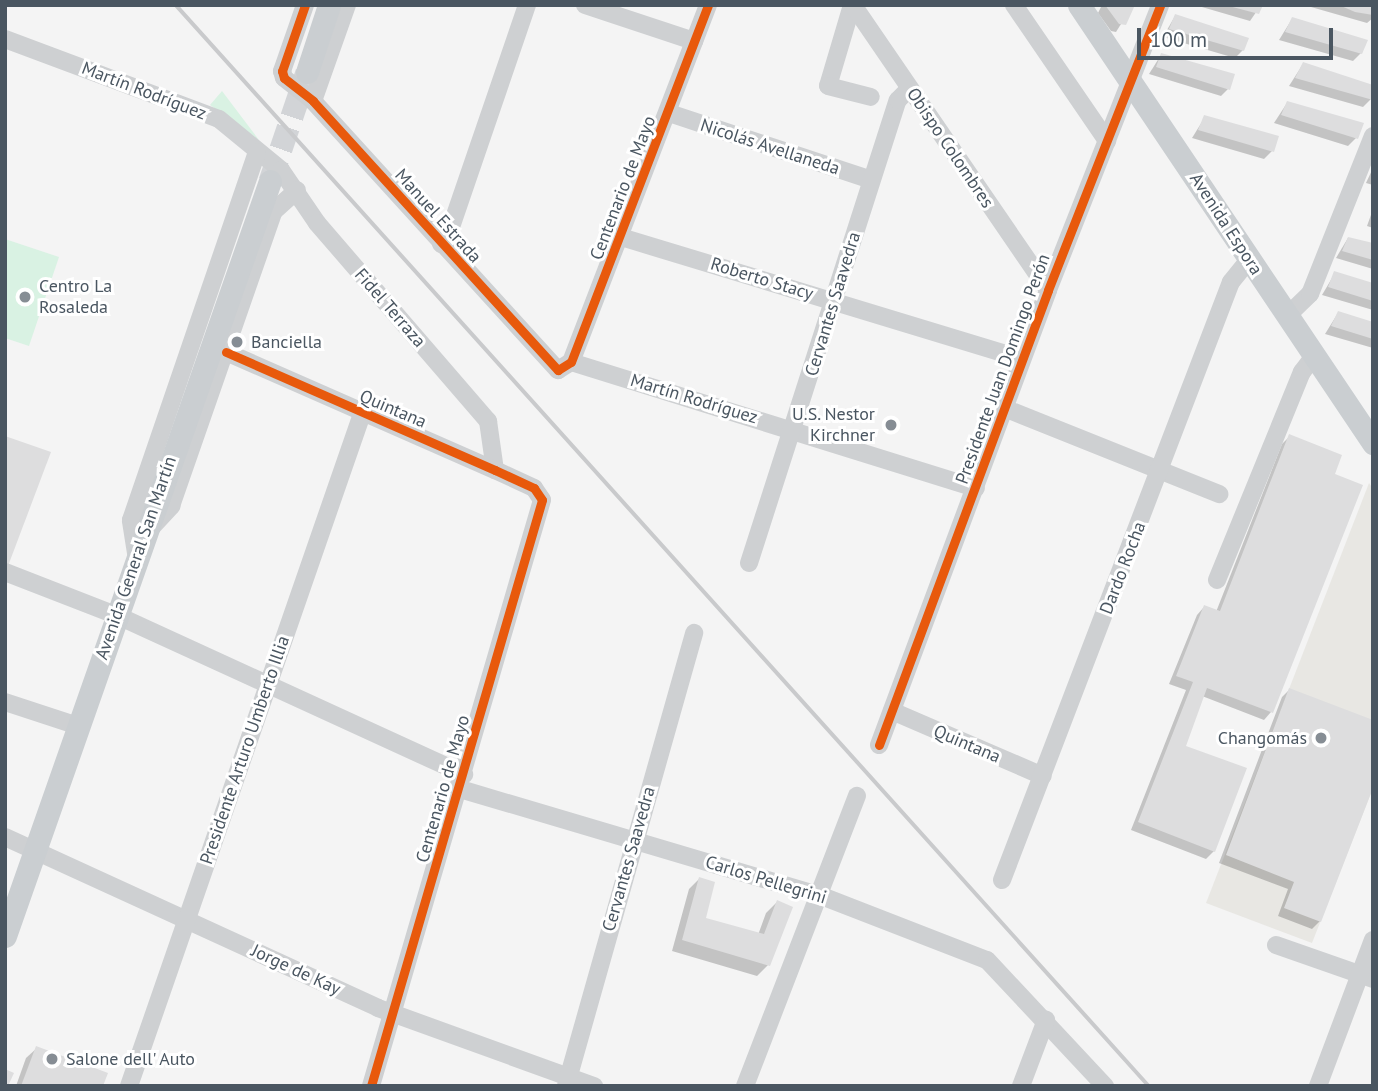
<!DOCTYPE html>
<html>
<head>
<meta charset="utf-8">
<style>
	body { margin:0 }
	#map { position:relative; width:1378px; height:1091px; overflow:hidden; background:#f4f4f4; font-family:"PT Sans",sans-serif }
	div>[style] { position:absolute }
	.commercial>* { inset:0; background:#e8e7e3 }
	.green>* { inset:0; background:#d9f2e3 }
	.shadow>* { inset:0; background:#0003 }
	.building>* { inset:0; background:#ddddde }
	.major-tunnel>* { height:23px; margin-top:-11.5px; transform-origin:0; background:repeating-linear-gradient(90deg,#d2d4d7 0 23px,transparent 0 34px) }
	.minor>* { height:18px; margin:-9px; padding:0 9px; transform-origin:9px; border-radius:9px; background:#ced0d2 }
	.major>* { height:23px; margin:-11.5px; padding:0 11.5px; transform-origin:11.5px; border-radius:11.5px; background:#caced1 }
	.rail>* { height:3.5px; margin:-1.75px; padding:0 1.75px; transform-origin:1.75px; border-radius:1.75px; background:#c9cacc }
	.cycleway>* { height:9px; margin:-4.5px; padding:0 4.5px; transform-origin:4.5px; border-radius:4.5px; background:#e8590c }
	.dots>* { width:19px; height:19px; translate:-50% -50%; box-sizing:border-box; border:4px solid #fff; border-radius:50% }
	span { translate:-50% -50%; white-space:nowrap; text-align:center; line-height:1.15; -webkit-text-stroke:6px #fff; paint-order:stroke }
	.street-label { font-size:18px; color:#4a5661 }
	.poi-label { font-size:18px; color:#4a5661 }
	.left { translate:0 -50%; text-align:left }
	.right { translate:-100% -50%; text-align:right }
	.frame { position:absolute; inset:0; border:7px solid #4a5661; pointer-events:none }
	.scale { position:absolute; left:1137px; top:28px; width:196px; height:32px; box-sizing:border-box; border:4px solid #4a5661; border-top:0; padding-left:9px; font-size:21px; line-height:24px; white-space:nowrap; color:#4a5661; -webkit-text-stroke:5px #fff; paint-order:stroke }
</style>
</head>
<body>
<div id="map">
	<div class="commercial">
		<div style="clip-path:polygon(1369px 483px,1373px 489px,1373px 788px,1312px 943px,1206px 903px)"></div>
	</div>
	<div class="green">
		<div style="clip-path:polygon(222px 91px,259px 140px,210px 105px)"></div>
		<div style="clip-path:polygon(5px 239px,59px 257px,29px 346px,5px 338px)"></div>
	</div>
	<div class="shadow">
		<div style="clip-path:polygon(1102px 5px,1133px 5px,1116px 32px,1111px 31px,1098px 13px)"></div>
		<div style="clip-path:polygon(1195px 5px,1261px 5px,1250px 21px)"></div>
		<div style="clip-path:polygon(1304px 5px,1373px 5px,1373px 18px,1367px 23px)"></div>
		<div style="clip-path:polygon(1175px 16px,1243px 50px,1235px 58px,1163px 37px)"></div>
		<div style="clip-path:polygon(1292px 19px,1361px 53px,1353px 61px,1279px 40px)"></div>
		<div style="clip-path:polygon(1161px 55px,1228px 89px,1221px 96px,1149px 74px)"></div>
		<div style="clip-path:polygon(1303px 64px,1371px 99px,1363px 107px,1289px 86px)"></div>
		<div style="clip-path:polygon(1287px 103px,1356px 138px,1348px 146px,1274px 123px)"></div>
		<div style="clip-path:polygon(1205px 117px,1272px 151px,1264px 159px,1192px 138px)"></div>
		<div style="clip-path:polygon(1373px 168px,1373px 185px,1366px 183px)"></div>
		<div style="clip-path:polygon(1372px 212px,1373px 212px,1373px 228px,1367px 226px)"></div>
		<div style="clip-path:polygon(1348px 238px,1373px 246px,1373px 269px,1336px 258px)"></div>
		<div style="clip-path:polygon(1335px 273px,1373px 285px,1373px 310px,1322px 295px)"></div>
		<div style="clip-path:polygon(1338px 313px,1373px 324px,1373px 348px,1325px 334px)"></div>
		<div style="clip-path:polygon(1290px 436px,1332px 475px,1361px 486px,1271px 712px,1264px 720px,1202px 696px,1183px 747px,1214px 851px,1206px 859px,1131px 830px,1186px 690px,1169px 684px,1197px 615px,1204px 607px,1216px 612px,1282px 444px)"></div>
		<div style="clip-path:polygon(1289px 690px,1320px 921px,1312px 929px,1278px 916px,1288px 889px,1219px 863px,1282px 697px)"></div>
		<div style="clip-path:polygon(699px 879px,704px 919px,758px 935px,766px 913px,777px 902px,768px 965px,757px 976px,672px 951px,689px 889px)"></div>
		<div style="clip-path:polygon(37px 1048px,101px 1086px,16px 1086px,26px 1058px)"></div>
	</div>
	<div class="building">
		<div style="clip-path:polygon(1105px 5px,1135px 5px,1126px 25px,1119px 24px)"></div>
		<div style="clip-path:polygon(1225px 5px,1263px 5px,1259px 14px)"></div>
		<div style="clip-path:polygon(1339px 5px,1373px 5px,1373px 15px,1355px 12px)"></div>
		<div style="clip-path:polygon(1175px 14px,1249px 38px,1244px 51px,1169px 29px)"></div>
		<div style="clip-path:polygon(1292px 17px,1368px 40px,1362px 54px,1285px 32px)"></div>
		<div style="clip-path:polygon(1161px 53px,1235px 74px,1230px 90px,1156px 67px)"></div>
		<div style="clip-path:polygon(1303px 62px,1373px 85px,1373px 100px,1295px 78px)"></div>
		<div style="clip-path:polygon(1287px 101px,1364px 123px,1358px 139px,1281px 115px)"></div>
		<div style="clip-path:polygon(1204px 115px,1279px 136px,1274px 152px,1198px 130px)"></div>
		<div style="clip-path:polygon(1348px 237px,1373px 243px,1373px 260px,1342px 251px)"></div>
		<div style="clip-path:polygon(1334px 271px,1373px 283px,1373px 301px,1328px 287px)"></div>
		<div style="clip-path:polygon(1338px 311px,1373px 322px,1373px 339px,1331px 326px)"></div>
		<div style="clip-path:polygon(1289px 434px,1342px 455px,1335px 474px,1363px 485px,1273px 713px,1207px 688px,1186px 746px,1247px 768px,1215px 852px,1138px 822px,1193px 682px,1176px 676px,1204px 605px,1220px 611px)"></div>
		<div style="clip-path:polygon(5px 436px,51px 452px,8px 566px,5px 565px)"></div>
		<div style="clip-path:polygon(1289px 688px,1373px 720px,1373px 788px,1321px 922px,1284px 908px,1294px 882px,1226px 855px)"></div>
		<div style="clip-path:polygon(699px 877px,715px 882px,706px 918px,764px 934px,777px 900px,793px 907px,770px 966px,682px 940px)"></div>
		<div style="clip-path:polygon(36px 1046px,108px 1073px,103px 1086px,21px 1086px)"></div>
		<div style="clip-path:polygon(5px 1069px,14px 1073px,8px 1086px,5px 1086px)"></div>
	</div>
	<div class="major-tunnel">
		<div style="left:270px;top:181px;width:115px;rotate:-71.3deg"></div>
	</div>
	<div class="minor">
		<div style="left:305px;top:5px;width:70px;rotate:109.2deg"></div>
		<div style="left:282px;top:71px;width:7px;rotate:74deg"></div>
		<div style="left:284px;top:78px;width:37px;rotate:38deg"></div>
		<div style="left:313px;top:101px;width:364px;rotate:47.7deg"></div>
		<div style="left:558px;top:370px;width:15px;rotate:-32deg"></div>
		<div style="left:571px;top:362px;width:382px;rotate:-69deg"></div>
		<div style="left:585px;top:5px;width:115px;rotate:18.3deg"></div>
		<div style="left:852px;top:5px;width:84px;rotate:106.5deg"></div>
		<div style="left:828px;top:86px;width:44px;rotate:14.3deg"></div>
		<div style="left:853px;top:5px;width:345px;rotate:55.6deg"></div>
		<div style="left:1014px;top:5px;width:165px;rotate:55.6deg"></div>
		<div style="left:5px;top:39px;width:228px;rotate:20.5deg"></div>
		<div style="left:219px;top:119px;width:80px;rotate:39.4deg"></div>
		<div style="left:281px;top:170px;width:64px;rotate:55.8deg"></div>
		<div style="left:317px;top:223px;width:262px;rotate:49.2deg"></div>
		<div style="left:488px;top:421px;width:49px;rotate:81.9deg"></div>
		<div style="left:313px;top:101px;width:102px;rotate:-70.5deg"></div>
		<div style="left:669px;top:113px;width:213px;rotate:18.3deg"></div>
		<div style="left:621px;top:237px;width:419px;rotate:16.9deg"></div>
		<div style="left:441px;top:244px;width:20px;rotate:-60deg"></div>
		<div style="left:451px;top:227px;width:235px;rotate:-71.1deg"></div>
		<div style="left:1287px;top:316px;width:32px;rotate:-44deg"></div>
		<div style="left:1310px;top:294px;width:170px;rotate:-68.3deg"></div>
		<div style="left:226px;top:352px;width:294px;rotate:23.7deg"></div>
		<div style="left:495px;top:470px;width:43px;rotate:24.8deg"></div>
		<div style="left:534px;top:488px;width:14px;rotate:56deg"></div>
		<div style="left:542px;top:500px;width:610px;rotate:106.27deg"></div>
		<div style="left:571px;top:362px;width:424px;rotate:17.3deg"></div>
		<div style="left:1004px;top:408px;width:232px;rotate:21.8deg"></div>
		<div style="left:149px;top:530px;width:33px;rotate:-47deg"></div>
		<div style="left:171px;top:506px;width:312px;rotate:-70.8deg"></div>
		<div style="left:274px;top:211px;width:31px;rotate:-42deg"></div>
		<div style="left:136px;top:553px;width:33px;rotate:-99deg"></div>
		<div style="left:131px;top:520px;width:389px;rotate:-71.1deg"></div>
		<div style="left:749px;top:563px;width:486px;rotate:-72.2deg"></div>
		<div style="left:898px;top:100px;width:16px;rotate:-45deg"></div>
		<div style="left:5px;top:572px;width:119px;rotate:21.2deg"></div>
		<div style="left:116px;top:615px;width:383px;rotate:24.6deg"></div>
		<div style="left:1217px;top:580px;width:225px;rotate:-67.8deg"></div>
		<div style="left:1302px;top:372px;width:20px;rotate:-53deg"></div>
		<div style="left:5px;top:702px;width:77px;rotate:18.2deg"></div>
		<div style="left:892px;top:711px;width:164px;rotate:23.3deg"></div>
		<div style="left:879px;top:745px;width:485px;rotate:-69.6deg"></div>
		<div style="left:1048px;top:290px;width:306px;rotate:-68.5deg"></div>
		<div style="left:460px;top:789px;width:374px;rotate:16.5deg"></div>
		<div style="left:819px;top:895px;width:180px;rotate:21.2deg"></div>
		<div style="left:987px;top:960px;width:173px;rotate:46.9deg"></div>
		<div style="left:5px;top:837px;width:410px;rotate:24.6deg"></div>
		<div style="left:378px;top:1008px;width:230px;rotate:19.9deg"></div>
		<div style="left:1002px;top:880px;width:640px;rotate:-69.05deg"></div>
		<div style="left:1231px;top:282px;width:28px;rotate:-51deg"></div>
		<div style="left:1276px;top:945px;width:103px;rotate:19.3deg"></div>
		<div style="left:129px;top:1086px;width:711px;rotate:-70.88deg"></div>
		<div style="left:566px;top:1086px;width:471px;rotate:-74.2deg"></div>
		<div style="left:745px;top:1086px;width:311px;rotate:-68.9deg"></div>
		<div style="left:1021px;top:1086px;width:71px;rotate:-69.3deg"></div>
		<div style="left:1318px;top:1086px;width:156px;rotate:-69.4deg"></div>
	</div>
	<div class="major">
		<div style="left:1079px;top:5px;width:528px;rotate:56.13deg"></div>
		<div style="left:307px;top:72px;width:71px;rotate:-71.8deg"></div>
		<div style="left:5px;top:936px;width:800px;rotate:-70.66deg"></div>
	</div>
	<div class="rail">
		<div style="left:176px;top:5px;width:1454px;rotate:48.01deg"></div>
	</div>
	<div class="cycleway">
		<div style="left:305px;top:5px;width:70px;rotate:109.2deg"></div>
		<div style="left:282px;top:71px;width:7px;rotate:74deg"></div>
		<div style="left:284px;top:78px;width:37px;rotate:38deg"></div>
		<div style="left:313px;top:101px;width:364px;rotate:47.7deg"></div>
		<div style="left:558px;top:370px;width:15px;rotate:-32deg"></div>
		<div style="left:571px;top:362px;width:382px;rotate:-69deg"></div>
		<div style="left:226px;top:352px;width:294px;rotate:23.7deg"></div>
		<div style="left:495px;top:470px;width:43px;rotate:24.8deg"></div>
		<div style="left:534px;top:488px;width:14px;rotate:56deg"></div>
		<div style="left:542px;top:500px;width:610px;rotate:106.27deg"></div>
		<div style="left:879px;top:745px;width:485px;rotate:-69.6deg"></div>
		<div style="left:1048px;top:290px;width:306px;rotate:-68.5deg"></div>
	</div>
	<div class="dots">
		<div style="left:25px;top:297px;background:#868d94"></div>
		<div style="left:237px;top:342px;background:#868d94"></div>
		<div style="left:891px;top:425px;background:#868d94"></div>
		<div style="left:1321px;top:738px;background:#868d94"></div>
		<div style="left:52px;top:1059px;background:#868d94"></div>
	</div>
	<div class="street-label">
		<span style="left:144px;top:91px;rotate:21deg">Martín Rodríguez</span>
		<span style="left:770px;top:147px;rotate:18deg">Nicolás Avellaneda</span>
		<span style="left:950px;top:148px;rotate:56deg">Obispo Colombres</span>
		<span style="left:623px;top:188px;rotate:-69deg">Centenario de Mayo</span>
		<span style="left:438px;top:216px;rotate:48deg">Manuel Estrada</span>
		<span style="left:1226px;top:224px;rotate:57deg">Avenida Espora</span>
		<span style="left:762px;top:279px;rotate:17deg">Roberto Stacy</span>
		<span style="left:833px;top:304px;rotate:-73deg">Cervantes Saavedra</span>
		<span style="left:390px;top:308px;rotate:49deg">Fidel Terraza</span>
		<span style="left:1003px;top:369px;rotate:-70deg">Presidente Juan Domingo Perón</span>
		<span style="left:694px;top:399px;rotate:17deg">Martín Rodríguez</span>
		<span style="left:393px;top:409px;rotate:23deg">Quintana</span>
		<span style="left:136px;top:558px;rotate:-71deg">Avenida General San Martín</span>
		<span style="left:1123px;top:568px;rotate:-69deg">Dardo Rocha</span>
		<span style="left:967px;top:744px;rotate:23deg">Quintana</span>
		<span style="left:245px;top:750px;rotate:-71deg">Presidente Arturo Umberto Illia</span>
		<span style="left:443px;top:789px;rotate:-74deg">Centenario de Mayo</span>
		<span style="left:629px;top:859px;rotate:-74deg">Cervantes Saavedra</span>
		<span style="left:766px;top:880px;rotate:17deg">Carlos Pellegrini</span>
		<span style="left:296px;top:970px;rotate:25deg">Jorge de Kay</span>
	</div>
	<div class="poi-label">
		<span class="left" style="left:39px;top:297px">Centro La<br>Rosaleda</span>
		<span class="left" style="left:251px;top:342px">Banciella</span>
		<span class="right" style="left:875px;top:425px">U.S. Nestor<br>Kirchner</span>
		<span class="right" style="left:1307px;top:738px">Changomás</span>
		<span class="left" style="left:66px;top:1059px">Salone dell' Auto</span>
	</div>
	<div class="frame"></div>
	<div class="scale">100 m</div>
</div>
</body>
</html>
